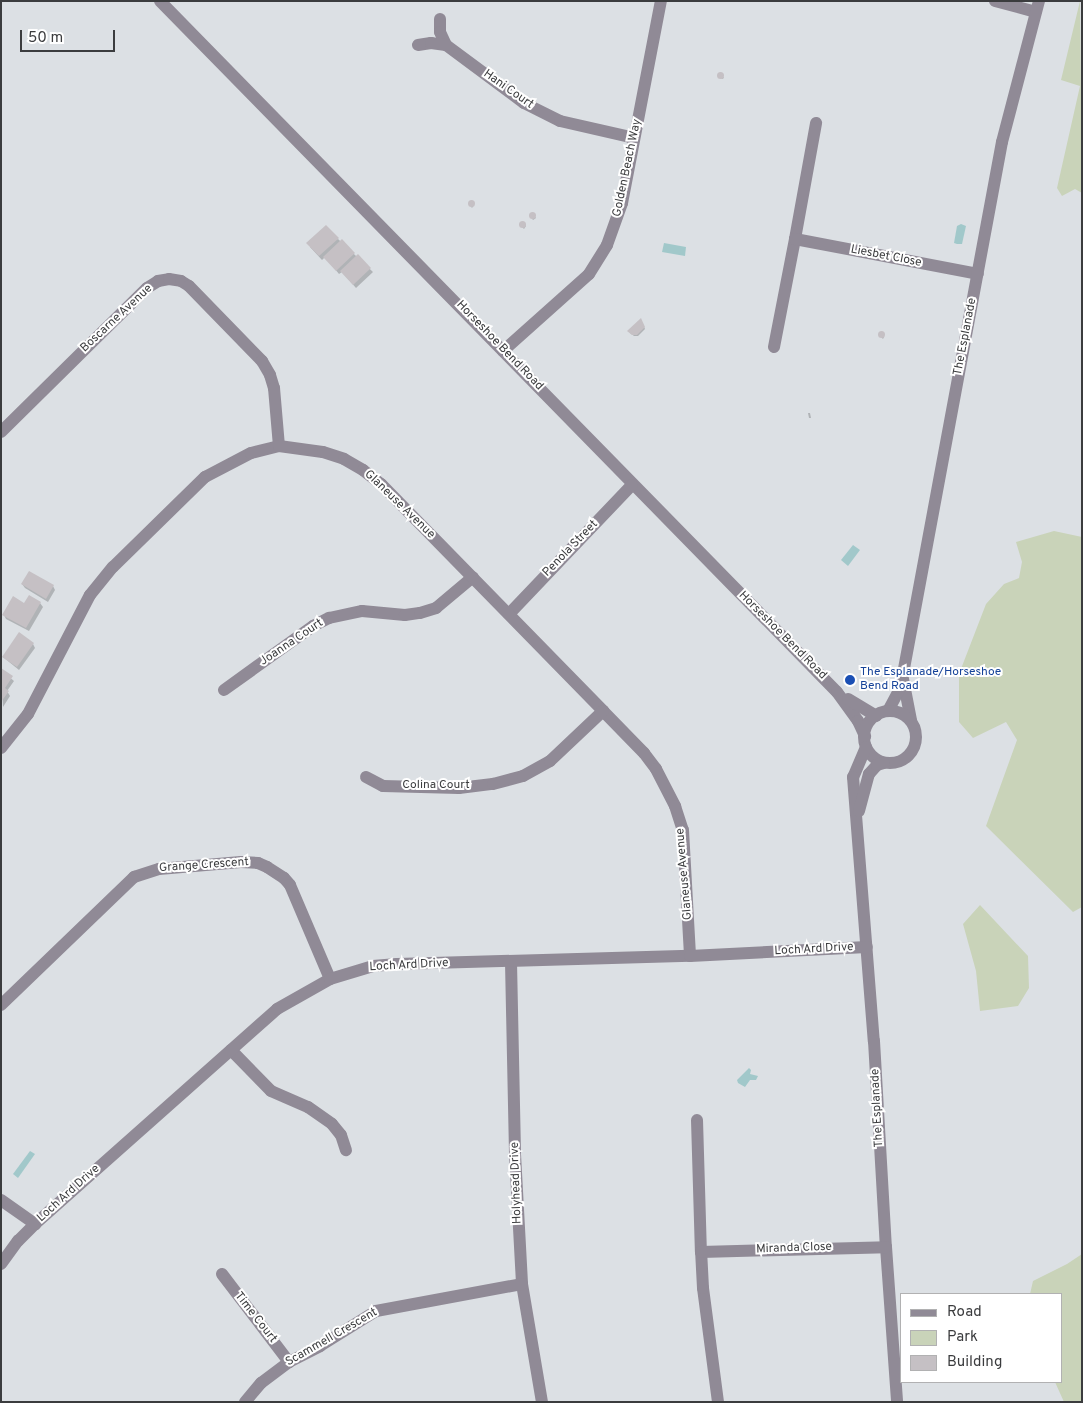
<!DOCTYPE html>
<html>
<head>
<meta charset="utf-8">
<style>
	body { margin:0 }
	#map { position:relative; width:1083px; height:1403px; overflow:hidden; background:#dce0e4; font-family:Overpass,sans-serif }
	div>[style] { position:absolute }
	.green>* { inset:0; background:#c9d3b9 }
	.water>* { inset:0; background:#a1c8ca }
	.shadow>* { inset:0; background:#0003 }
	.building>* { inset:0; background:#c5c0c4 }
	.round { border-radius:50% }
	.minor>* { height:12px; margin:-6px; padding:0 6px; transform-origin:6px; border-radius:6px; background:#908a96 }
	.minor>.ring { margin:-6px; padding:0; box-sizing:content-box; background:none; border:12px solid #908a96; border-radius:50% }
	.dots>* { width:14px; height:14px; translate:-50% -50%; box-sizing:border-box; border:2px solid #fff; border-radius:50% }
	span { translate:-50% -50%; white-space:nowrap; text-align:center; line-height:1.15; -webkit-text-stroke:4px #fff; paint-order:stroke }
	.street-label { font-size:12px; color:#3b3c3e }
	.transit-label { font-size:12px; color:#164399 }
	.left { translate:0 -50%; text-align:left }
	.frame { position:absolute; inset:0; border:2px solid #3b3c3e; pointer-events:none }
	.legend { position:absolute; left:900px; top:1293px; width:162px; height:90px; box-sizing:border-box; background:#fff; border:1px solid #b1b1b2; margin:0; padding:6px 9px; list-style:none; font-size:15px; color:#3b3c3e }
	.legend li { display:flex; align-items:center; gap:10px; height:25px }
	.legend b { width:25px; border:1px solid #b1b1b2 }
	.scale { position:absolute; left:20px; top:30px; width:95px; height:22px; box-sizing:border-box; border:2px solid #3b3c3e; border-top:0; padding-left:6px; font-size:15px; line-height:18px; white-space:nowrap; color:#3b3c3e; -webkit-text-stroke:4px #fff; paint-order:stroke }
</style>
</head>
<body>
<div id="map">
	<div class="green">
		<div style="clip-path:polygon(1080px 1px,1082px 193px,1075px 189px,1062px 196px,1057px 188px,1080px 86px,1061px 80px)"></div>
		<div style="clip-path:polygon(1054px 531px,1082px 537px,1082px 907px,1073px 912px,986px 826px,1017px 740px,1006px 722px,973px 738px,959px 722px,959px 674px,986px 604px,1004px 584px,1019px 578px,1022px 562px,1016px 542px)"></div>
		<div style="clip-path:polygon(980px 905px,1028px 956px,1029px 988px,1018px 1006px,980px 1011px,976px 971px,963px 924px)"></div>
		<div style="clip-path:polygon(1082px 1254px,1082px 1402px,1064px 1402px,1055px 1382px,1062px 1382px,1062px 1294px,1030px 1294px,1033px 1281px,1067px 1264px)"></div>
	</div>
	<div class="water">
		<div style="clip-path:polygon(961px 224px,966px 226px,962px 244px,957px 244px,954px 243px,957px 226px)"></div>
		<div style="clip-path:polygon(664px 243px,686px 247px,685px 256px,662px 252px)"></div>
		<div style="clip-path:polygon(853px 545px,860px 550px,848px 566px,841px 560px)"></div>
		<div style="clip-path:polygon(749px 1068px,751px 1070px,750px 1074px,758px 1076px,756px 1080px,750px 1080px,745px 1087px,738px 1083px,737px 1080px)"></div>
		<div style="clip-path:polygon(30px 1151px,35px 1154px,18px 1178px,13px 1174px)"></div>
	</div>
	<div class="shadow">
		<div style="clip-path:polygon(720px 73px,724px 78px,722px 79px,718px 75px)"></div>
		<div style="clip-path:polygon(470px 202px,474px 205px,472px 208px,469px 204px)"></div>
		<div style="clip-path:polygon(532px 213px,536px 218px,533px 220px,530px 216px)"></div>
		<div style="clip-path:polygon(523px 222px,526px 226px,524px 229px,520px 225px)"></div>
		<div style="clip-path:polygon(338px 239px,373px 272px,356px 288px,342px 272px,339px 274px,325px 257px,322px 260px,310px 247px)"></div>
		<div style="clip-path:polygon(641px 320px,645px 329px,638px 336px,634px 336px,630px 333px)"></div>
		<div style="clip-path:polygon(881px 333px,884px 337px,883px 339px,879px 335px)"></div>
		<div style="clip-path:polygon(808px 413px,810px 413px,811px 418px,809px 418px)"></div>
		<div style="clip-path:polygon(22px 584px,53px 586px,55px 590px,48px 602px,25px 588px)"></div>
		<div style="clip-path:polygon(40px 603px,43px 607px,29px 631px,6px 619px,4px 615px,25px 605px)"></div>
		<div style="clip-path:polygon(33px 644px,35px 648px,19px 670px,3px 657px)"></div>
		<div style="clip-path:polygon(1px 670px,14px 681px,7px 691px,10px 696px,3px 707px)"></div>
	</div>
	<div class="building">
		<div class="round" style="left:716.5px;top:71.5px;width:7px;height:7px"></div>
		<div class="round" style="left:467.5px;top:199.5px;width:7px;height:7px"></div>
		<div class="round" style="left:528.5px;top:211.5px;width:7px;height:7px"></div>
		<div class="round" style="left:518.5px;top:220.5px;width:7px;height:7px"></div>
		<div style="clip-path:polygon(326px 225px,339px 238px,319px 256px,306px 243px)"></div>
		<div style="clip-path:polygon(342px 239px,355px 253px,336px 271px,323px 257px)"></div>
		<div style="clip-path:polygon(358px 254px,371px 268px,353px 285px,340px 271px)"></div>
		<div style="clip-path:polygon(641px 318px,645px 327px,637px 335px,632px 335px,627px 331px)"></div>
		<div class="round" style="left:877.5px;top:330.5px;width:7px;height:7px"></div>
		<div style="clip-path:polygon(29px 571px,54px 585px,46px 599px,21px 584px)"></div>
		<div style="clip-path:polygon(29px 595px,41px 602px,26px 628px,2px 615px,13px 596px,24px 603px)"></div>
		<div style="clip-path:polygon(19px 632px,34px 643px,17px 667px,2px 657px)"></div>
		<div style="clip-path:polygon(1px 668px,13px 676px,5px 688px,9px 691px,1px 702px)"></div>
	</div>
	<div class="minor">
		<div style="left:160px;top:1px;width:967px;rotate:45.59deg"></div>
		<div style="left:837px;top:692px;width:36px;rotate:54deg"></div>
		<div style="left:858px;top:721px;width:17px;rotate:65deg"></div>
		<div style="left:995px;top:1px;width:42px;rotate:15deg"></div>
		<div style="left:440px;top:19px;width:13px;rotate:90deg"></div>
		<div style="left:440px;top:32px;width:14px;rotate:65deg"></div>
		<div style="left:446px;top:45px;width:97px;rotate:36.6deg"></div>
		<div style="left:524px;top:103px;width:40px;rotate:26.6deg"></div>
		<div style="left:560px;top:121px;width:76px;rotate:12.9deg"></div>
		<div style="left:418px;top:45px;width:13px;rotate:-9deg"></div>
		<div style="left:431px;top:43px;width:15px;rotate:8deg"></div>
		<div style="left:795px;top:239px;width:118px;rotate:-79.7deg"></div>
		<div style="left:774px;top:347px;width:110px;rotate:-79deg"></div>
		<div style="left:795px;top:239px;width:186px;rotate:10.8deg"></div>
		<div style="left:503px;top:351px;width:115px;rotate:-41.8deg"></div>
		<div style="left:589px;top:274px;width:34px;rotate:-58deg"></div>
		<div style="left:607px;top:245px;width:45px;rotate:-70.3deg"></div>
		<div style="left:622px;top:203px;width:206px;rotate:-79.1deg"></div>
		<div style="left:1px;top:432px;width:205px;rotate:-44.6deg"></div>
		<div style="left:147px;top:288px;width:13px;rotate:-32deg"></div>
		<div style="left:158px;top:281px;width:11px;rotate:-10deg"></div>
		<div style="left:169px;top:279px;width:12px;rotate:9deg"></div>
		<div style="left:181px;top:281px;width:9px;rotate:32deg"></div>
		<div style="left:189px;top:286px;width:105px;rotate:45.8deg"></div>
		<div style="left:262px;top:361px;width:16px;rotate:60deg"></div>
		<div style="left:270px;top:375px;width:14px;rotate:73deg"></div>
		<div style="left:274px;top:388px;width:58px;rotate:85.1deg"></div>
		<div style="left:509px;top:614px;width:178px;rotate:-46.4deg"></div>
		<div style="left:903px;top:679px;width:42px;rotate:79deg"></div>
		<div style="left:224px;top:690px;width:110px;rotate:-35.7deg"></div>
		<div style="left:313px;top:626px;width:18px;rotate:-27deg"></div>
		<div style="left:329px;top:618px;width:34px;rotate:-12deg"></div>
		<div style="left:362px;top:611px;width:43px;rotate:5.3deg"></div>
		<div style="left:405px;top:615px;width:15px;rotate:-8deg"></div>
		<div style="left:420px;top:613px;width:17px;rotate:-17deg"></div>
		<div style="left:436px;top:608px;width:48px;rotate:-40deg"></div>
		<div style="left:848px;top:699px;width:33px;rotate:31deg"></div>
		<div style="left:888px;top:711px;width:21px;rotate:-62deg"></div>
		<div style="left:898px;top:692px;width:19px;rotate:-74deg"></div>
		<div style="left:903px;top:674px;width:541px;rotate:-79.46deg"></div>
		<div style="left:1002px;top:142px;width:146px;rotate:-75.3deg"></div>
		<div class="ring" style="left:864px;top:711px;width:40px;height:40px"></div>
		<div style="left:866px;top:747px;width:33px;rotate:113deg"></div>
		<div style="left:853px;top:777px;width:265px;rotate:85.5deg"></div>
		<div style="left:874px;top:1041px;width:206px;rotate:86.7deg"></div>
		<div style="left:886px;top:1247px;width:155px;rotate:85.9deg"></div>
		<div style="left:1px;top:748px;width:43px;rotate:-51.5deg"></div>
		<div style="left:28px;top:714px;width:134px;rotate:-62.5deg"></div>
		<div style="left:90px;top:595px;width:36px;rotate:-51deg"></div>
		<div style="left:113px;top:567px;width:129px;rotate:-44.4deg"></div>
		<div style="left:205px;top:477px;width:52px;rotate:-27.6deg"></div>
		<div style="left:251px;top:453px;width:29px;rotate:-14deg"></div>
		<div style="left:279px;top:446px;width:44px;rotate:7.8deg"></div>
		<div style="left:323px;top:452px;width:22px;rotate:18deg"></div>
		<div style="left:344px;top:459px;width:22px;rotate:30deg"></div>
		<div style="left:363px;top:470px;width:23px;rotate:38deg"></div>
		<div style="left:381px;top:484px;width:318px;rotate:45.6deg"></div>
		<div style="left:603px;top:711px;width:59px;rotate:45.7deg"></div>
		<div style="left:644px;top:753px;width:20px;rotate:53deg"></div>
		<div style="left:656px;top:769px;width:42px;rotate:62.8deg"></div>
		<div style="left:675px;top:806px;width:25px;rotate:72deg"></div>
		<div style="left:683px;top:830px;width:126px;rotate:86.8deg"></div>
		<div style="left:366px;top:777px;width:19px;rotate:28deg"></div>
		<div style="left:383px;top:786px;width:76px;rotate:1.5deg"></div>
		<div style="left:459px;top:788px;width:34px;rotate:-7deg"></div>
		<div style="left:493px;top:784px;width:31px;rotate:-15deg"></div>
		<div style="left:523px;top:776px;width:31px;rotate:-29deg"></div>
		<div style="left:550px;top:761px;width:73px;rotate:-43.3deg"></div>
		<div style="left:859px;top:811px;width:38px;rotate:-75deg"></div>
		<div style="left:869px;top:774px;width:12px;rotate:-48deg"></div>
		<div style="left:877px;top:765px;width:7px;rotate:-16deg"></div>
		<div style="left:511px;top:962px;width:192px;rotate:88.8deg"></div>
		<div style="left:515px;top:1154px;width:130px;rotate:86.9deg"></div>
		<div style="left:522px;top:1284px;width:120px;rotate:80.4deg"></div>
		<div style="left:1px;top:1005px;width:185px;rotate:-43.9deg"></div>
		<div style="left:134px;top:877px;width:26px;rotate:-18deg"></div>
		<div style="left:159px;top:869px;width:82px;rotate:-4.9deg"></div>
		<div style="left:241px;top:862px;width:17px;rotate:3deg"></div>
		<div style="left:258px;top:863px;width:10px;rotate:24deg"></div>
		<div style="left:267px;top:867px;width:20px;rotate:33deg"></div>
		<div style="left:284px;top:878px;width:9px;rotate:49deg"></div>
		<div style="left:290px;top:885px;width:102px;rotate:66.9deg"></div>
		<div style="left:231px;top:1050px;width:57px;rotate:45.7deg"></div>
		<div style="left:271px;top:1091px;width:40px;rotate:23.4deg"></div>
		<div style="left:308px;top:1107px;width:29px;rotate:35deg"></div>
		<div style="left:332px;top:1124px;width:14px;rotate:51deg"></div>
		<div style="left:341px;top:1135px;width:16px;rotate:72deg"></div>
		<div style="left:697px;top:1120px;width:132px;rotate:88.3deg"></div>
		<div style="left:1px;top:1200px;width:42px;rotate:35.2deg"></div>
		<div style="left:1px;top:1264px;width:29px;rotate:-54deg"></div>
		<div style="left:18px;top:1241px;width:24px;rotate:-45deg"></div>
		<div style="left:35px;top:1224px;width:324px;rotate:-41.6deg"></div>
		<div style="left:277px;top:1009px;width:61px;rotate:-29.5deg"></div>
		<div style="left:330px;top:979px;width:45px;rotate:-16.8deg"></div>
		<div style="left:373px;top:966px;width:24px;rotate:-5deg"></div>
		<div style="left:397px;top:964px;width:293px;rotate:-1.6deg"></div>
		<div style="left:690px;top:956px;width:177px;rotate:-2.9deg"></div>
		<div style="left:222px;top:1274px;width:111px;rotate:52.7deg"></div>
		<div style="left:245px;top:1402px;width:25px;rotate:-50deg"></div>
		<div style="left:261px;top:1383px;width:35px;rotate:-37deg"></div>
		<div style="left:289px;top:1362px;width:35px;rotate:-27deg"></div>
		<div style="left:320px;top:1346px;width:66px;rotate:-32deg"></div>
		<div style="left:376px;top:1311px;width:148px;rotate:-10.5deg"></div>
		<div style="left:718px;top:1402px;width:115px;rotate:-97.5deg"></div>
		<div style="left:703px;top:1288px;width:36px;rotate:-93deg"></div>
		<div style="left:701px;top:1252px;width:185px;rotate:-1.5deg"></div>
	</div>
	<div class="dots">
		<div style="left:850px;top:680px;background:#1a4fb4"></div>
	</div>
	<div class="street-label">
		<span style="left:508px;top:90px;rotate:35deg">Hani Court</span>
		<span style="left:628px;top:168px;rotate:-78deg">Golden Beach Way</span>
		<span style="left:886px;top:257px;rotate:11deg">Liesbet Close</span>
		<span style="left:117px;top:319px;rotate:-43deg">Boscarne Avenue</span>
		<span style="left:966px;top:337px;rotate:-79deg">The Esplanade</span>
		<span style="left:499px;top:346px;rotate:46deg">Horseshoe Bend Road</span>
		<span style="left:399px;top:505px;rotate:44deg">Glaneuse Avenue</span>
		<span style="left:571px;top:549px;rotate:-46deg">Penola Street</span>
		<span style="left:782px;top:636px;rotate:45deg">Horseshoe Bend Road</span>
		<span style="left:292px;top:643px;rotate:-34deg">Joanna Court</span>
		<span style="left:436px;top:786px">Colina Court</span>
		<span style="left:204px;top:866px;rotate:-4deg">Grange Crescent</span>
		<span style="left:685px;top:874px;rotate:-95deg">Glaneuse Avenue</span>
		<span style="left:814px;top:950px;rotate:-3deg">Loch Ard Drive</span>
		<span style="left:409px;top:966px;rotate:-3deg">Loch Ard Drive</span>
		<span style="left:878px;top:1108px;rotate:-93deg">The Esplanade</span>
		<span style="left:517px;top:1183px;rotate:-92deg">Holyhead Drive</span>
		<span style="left:69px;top:1194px;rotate:-42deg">Loch Ard Drive</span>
		<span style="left:794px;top:1249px;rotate:-2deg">Miranda Close</span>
		<span style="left:255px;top:1318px;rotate:52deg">Time Court</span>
		<span style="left:332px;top:1338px;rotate:-30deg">Scammell Crescent</span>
	</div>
	<div class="transit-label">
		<span class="left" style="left:860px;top:680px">The Esplanade/Horseshoe<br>Bend Road</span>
	</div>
	<div class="frame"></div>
	<ul class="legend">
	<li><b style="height:6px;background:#908a96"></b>Road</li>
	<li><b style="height:14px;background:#c9d3b9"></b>Park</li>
	<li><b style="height:14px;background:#c5c0c4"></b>Building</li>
	</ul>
	<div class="scale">50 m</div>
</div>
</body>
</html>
